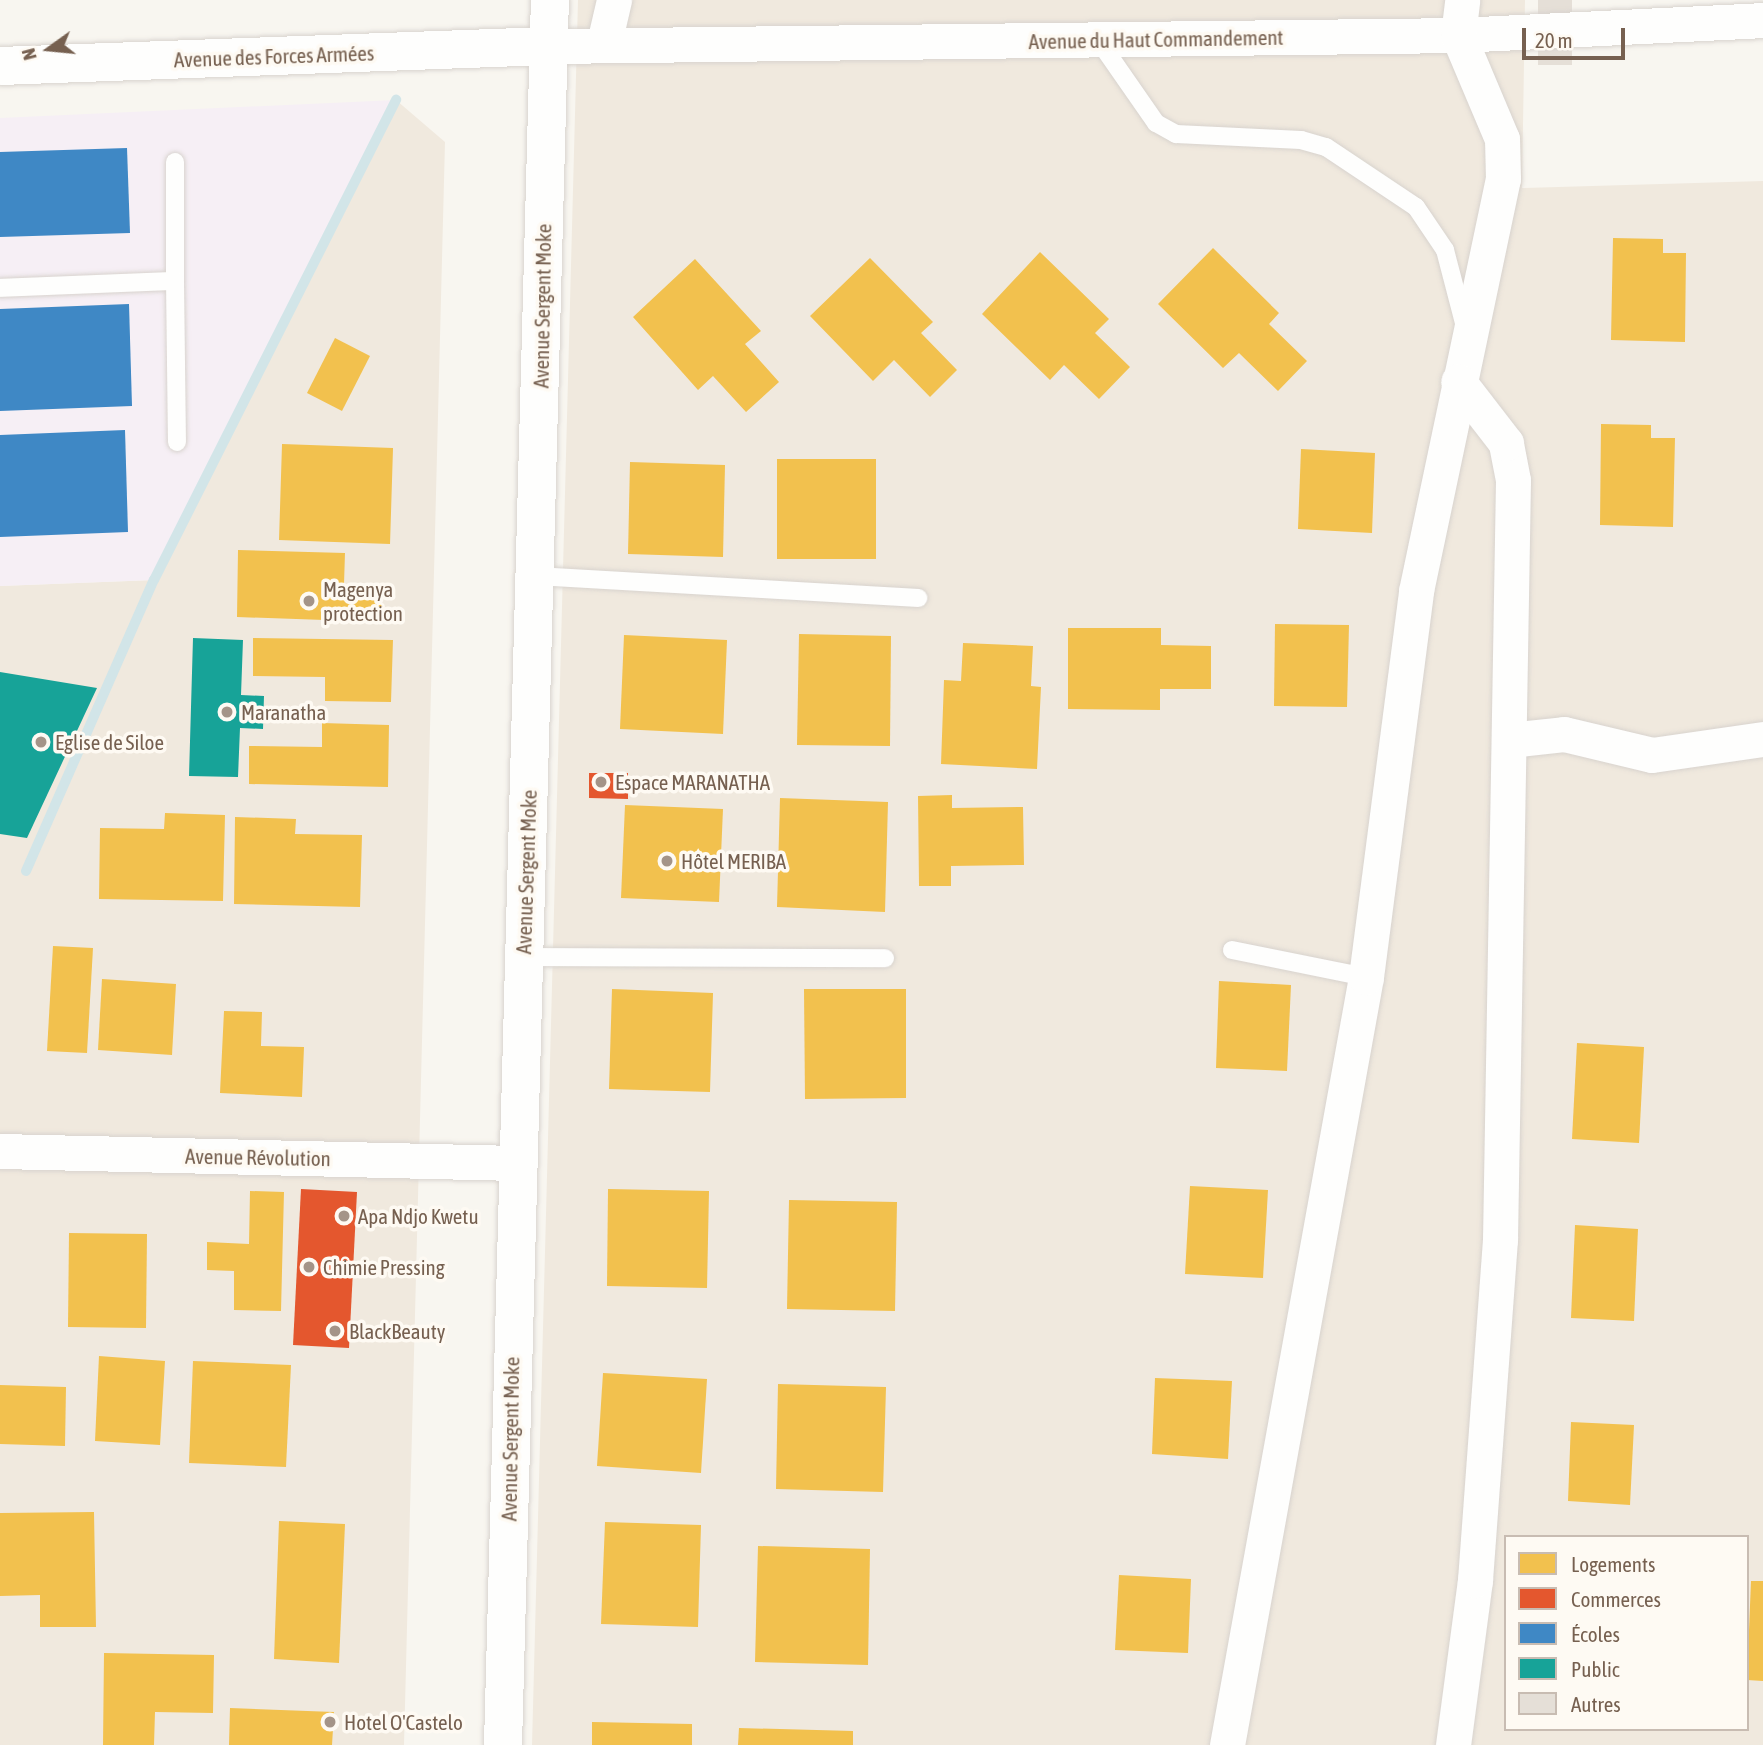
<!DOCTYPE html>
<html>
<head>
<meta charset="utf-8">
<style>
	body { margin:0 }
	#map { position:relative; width:1763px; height:1745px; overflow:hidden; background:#f8f6f0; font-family:"Asap Condensed",sans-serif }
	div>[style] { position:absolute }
	.residential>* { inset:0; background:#f0e9de }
	.education>* { inset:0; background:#f6eff5 }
	.homes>* { inset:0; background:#f2c14e }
	.shops>* { inset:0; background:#e4572e }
	.schools>* { inset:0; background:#3f88c5 }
	.public>* { inset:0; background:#17a398 }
	.stream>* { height:10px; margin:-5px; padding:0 5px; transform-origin:5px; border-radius:5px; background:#d2e5e8 }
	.building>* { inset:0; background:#e5dfd7 }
	.roads { filter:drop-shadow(0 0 2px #d8d3ce) drop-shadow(0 0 2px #d8d3ce) }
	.service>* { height:18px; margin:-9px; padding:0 9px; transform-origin:9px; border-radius:9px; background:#fefefd }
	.minor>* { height:35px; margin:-17.5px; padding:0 17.5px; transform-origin:17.5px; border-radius:17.5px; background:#fefefd }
	.tertiary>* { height:38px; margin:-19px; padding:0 19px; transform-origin:19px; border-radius:19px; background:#fefefd }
	.secondary>* { height:38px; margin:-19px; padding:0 19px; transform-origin:19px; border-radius:19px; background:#fefefd }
	.dots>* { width:19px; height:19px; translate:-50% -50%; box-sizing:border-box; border:4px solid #fefaf3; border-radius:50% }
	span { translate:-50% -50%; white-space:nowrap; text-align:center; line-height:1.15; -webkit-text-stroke:7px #fefaf3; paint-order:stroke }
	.street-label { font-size:21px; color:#766050 }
	.poi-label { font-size:21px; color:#766050 }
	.left { translate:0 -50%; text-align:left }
	.legend { position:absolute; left:1504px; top:1535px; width:245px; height:196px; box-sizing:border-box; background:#fefaf3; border:2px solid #c8bcb2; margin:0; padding:9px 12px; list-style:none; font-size:21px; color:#766050 }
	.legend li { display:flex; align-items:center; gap:14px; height:35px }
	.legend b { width:35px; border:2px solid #c8bcb2 }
	.north { position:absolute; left:14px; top:14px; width:70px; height:70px; -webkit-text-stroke:5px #fefaf3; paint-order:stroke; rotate:255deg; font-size:19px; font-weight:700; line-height:28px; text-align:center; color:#766050 }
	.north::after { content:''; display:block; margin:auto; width:24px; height:32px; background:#766050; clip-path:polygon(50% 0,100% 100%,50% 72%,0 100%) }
	.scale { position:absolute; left:1522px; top:28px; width:103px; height:32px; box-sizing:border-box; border:4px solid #766050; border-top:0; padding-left:9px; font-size:21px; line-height:24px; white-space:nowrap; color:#766050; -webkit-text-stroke:5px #fefaf3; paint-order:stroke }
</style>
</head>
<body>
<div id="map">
	<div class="residential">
		<div style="clip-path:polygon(evenodd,578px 0,1525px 0,1522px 188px,1763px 181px,1763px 1745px,532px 1745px,578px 0,1506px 1537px,1747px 1537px,1747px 1729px,1506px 1729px,1506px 1537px)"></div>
		<div style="clip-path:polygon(396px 100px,445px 142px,404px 1745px,0 1745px,0 586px,154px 580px)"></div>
	</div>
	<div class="education">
		<div style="clip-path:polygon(396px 100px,154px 580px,0 586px,0 118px)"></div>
	</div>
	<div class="homes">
		<div style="clip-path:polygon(1613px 238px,1663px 239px,1663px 253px,1686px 253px,1685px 342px,1611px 340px)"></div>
		<div style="clip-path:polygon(1213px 248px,1279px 313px,1269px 324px,1307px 361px,1278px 391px,1239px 353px,1223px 368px,1158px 304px)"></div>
		<div style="clip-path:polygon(1040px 252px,1109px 319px,1095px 333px,1130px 367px,1099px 399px,1064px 365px,1050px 380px,982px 314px)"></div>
		<div style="clip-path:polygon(870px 258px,933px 322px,921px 333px,957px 370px,930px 397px,894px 360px,873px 381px,810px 316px)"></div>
		<div style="clip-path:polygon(695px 259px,761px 331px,745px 344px,779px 382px,746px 412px,713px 376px,698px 390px,633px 317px)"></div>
		<div style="clip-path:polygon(335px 338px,370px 356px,342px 411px,307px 393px)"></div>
		<div style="clip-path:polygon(1601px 424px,1651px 425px,1651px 438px,1675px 438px,1673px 527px,1600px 525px)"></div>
		<div style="clip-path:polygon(282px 444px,393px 448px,390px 544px,279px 540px)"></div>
		<div style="clip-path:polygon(1301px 449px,1375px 453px,1372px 533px,1298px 529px)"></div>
		<div style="clip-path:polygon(777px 459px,876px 459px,876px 559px,777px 559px)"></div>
		<div style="clip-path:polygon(630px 462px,725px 465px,723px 557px,628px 554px)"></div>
		<div style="clip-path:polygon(238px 550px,345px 553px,344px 584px,382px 585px,381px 622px,237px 617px)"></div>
		<div style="clip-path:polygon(1275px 624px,1349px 625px,1347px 707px,1274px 706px)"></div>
		<div style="clip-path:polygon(1068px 628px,1161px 628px,1161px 645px,1211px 646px,1211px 689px,1160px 689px,1160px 710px,1068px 709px)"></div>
		<div style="clip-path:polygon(799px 634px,891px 636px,890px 746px,797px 745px)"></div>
		<div style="clip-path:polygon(624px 635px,727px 640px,723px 734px,620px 729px)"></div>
		<div style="clip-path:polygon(253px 638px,393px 640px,391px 702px,325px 701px,325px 677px,253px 676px)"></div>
		<div style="clip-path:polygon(963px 643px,1033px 646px,1031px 686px,1041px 687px,1037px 769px,941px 764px,944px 680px,961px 681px)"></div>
		<div style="clip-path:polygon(322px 723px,389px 725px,388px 787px,249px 784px,249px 746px,322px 747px)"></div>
		<div style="clip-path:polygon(952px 795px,952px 808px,1023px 807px,1024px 865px,951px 866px,951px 886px,919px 886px,918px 796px)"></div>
		<div style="clip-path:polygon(780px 798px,888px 802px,885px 912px,777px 907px)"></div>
		<div style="clip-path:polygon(625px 805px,723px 809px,719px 902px,621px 898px)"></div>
		<div style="clip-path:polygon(165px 813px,225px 815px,223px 901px,99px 899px,100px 828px,164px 829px)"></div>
		<div style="clip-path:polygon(235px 817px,296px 819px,295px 834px,362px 835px,360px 907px,234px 904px)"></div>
		<div style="clip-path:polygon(53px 946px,93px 948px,87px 1053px,47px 1051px)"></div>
		<div style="clip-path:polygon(102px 979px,176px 984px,172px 1055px,98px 1050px)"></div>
		<div style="clip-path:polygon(1219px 981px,1291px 985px,1287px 1071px,1216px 1068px)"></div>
		<div style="clip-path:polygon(612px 989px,713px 993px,710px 1092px,609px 1089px)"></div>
		<div style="clip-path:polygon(804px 989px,906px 989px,906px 1098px,805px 1099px)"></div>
		<div style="clip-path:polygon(224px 1011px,262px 1012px,261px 1046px,304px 1047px,302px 1097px,220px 1093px)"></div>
		<div style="clip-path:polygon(1577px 1043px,1644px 1047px,1639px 1143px,1572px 1139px)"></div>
		<div style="clip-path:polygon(1190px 1186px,1268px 1190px,1263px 1278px,1185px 1274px)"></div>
		<div style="clip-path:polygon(608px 1189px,709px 1191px,707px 1288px,607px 1286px)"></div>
		<div style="clip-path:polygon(250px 1191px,284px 1192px,281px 1311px,234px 1310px,234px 1271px,207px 1270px,207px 1242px,249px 1244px)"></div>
		<div style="clip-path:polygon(789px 1200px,897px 1202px,895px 1311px,787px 1309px)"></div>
		<div style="clip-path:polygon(1575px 1225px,1638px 1229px,1634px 1321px,1571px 1318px)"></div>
		<div style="clip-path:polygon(69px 1233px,147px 1234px,146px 1328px,68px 1327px)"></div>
		<div style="clip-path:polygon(99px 1356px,165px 1361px,160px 1445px,95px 1441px)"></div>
		<div style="clip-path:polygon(193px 1361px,291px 1365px,286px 1467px,189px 1463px)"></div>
		<div style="clip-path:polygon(603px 1373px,707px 1379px,701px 1473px,597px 1466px)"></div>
		<div style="clip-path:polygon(1155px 1378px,1232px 1381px,1228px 1459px,1152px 1454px)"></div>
		<div style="clip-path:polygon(778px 1384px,886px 1387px,883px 1492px,776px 1489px)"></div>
		<div style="clip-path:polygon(0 1385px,66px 1387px,65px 1446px,0 1444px)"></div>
		<div style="clip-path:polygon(1571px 1422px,1634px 1425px,1630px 1505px,1568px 1501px)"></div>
		<div style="clip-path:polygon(94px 1512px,96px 1627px,40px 1627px,40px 1595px,0 1596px,0 1513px)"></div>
		<div style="clip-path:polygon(279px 1521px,345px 1524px,339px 1663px,274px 1659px)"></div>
		<div style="clip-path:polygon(605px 1522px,701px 1525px,698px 1627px,601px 1624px)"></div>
		<div style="clip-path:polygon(758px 1546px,870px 1549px,868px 1665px,755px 1662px)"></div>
		<div style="clip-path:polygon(1119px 1575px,1191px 1579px,1188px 1653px,1115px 1650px)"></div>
		<div style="clip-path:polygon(1751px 1581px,1763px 1581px,1763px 1681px,1747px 1680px)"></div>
		<div style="clip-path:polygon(104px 1653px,214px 1655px,213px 1713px,155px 1712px,154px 1745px,103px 1745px)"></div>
		<div style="clip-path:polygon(230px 1708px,334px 1712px,332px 1745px,229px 1745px)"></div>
		<div style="clip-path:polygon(592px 1722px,692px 1724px,692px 1745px,592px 1745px)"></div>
		<div style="clip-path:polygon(739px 1728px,853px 1731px,853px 1745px,738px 1745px)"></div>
	</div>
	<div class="shops">
		<div style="clip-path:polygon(589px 773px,628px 773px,628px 799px,589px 798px)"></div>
		<div style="clip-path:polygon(301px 1189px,357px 1192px,349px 1348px,293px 1345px)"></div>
	</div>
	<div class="schools">
		<div style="clip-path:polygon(127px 148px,130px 233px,0 237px,0 152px)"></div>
		<div style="clip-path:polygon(129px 304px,132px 406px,0 411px,0 309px)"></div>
		<div style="clip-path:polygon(125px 430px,128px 532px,0 537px,0 435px)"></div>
	</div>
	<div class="public">
		<div style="clip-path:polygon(193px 638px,243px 640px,241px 695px,264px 696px,263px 729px,240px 728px,238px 777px,189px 776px)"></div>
		<div style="clip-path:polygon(0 672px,97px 688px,27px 838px,0 834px)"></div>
	</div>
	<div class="stream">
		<div style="left:26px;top:871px;width:318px;rotate:-66.3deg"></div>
		<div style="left:154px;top:580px;width:538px;rotate:-63.24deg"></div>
	</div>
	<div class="building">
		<div style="clip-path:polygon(1538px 0,1572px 0,1572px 65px,1538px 65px)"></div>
	</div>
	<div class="roads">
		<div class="service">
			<div style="left:1099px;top:41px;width:100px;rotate:55.2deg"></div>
			<div style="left:1156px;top:123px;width:23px;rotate:29deg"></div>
			<div style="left:1176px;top:134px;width:125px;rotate:2.7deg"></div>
			<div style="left:1301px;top:140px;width:26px;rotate:16deg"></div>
			<div style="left:1326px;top:147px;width:108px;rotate:33.7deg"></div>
			<div style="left:1416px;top:207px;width:52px;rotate:56deg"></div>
			<div style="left:1445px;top:250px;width:80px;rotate:75.4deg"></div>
			<div style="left:175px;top:162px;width:119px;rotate:90deg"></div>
			<div style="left:0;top:288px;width:175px;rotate:-2.3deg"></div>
			<div style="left:175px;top:281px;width:161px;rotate:89.3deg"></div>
			<div style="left:536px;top:576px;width:383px;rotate:3.3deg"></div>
			<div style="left:1232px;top:950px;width:137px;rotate:11.4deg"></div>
			<div style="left:523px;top:957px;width:362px;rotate:0.2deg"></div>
		</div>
		<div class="minor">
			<div style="left:604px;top:43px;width:44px;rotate:-76.9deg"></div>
			<div style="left:549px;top:46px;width:909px;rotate:-0.69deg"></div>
			<div style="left:1458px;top:35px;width:305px;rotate:-2.8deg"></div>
			<div style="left:1509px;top:740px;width:55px;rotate:-6.2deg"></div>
			<div style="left:1564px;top:734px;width:90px;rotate:13.4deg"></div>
			<div style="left:1652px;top:755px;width:112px;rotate:-8.2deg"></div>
			<div style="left:0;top:1151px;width:517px;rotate:1.33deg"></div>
			<div style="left:1227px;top:1745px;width:780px;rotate:-79.74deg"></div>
			<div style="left:1366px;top:977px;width:389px;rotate:-82.6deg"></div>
			<div style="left:1416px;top:591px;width:421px;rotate:-78.1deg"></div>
			<div style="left:1503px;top:179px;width:40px;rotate:-91.4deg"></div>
			<div style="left:1502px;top:139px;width:113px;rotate:-112.9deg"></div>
			<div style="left:1458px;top:35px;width:35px;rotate:-83deg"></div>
			<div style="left:1453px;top:1745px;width:166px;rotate:-82.4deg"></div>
			<div style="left:1475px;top:1580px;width:341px;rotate:-85.8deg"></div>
			<div style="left:1500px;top:1240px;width:760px;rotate:-89.02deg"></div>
			<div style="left:1513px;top:480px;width:38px;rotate:-101deg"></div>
			<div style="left:1506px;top:443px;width:78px;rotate:-127.7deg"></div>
		</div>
		<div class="tertiary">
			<div style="left:0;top:66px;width:549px;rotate:-2.09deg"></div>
		</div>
		<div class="secondary">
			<div style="left:503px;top:1745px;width:1746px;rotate:-88.46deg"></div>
		</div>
	</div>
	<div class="dots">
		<div style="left:309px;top:601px;background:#a49488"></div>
		<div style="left:227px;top:712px;background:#a49488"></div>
		<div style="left:41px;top:742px;background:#a49488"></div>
		<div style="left:601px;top:782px;background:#a49488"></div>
		<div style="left:667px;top:861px;background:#a49488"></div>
		<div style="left:344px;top:1216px;background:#a49488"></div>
		<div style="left:309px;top:1267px;background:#a49488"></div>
		<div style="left:335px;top:1331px;background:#a49488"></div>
		<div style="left:330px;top:1722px;background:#a49488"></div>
	</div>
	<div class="street-label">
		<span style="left:1156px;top:39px;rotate:-1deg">Avenue du Haut Commandement</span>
		<span style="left:274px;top:56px;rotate:-2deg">Avenue des Forces Armées</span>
		<span style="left:542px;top:306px;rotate:-89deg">Avenue Sergent Moke</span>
		<span style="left:526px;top:872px;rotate:-88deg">Avenue Sergent Moke</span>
		<span style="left:258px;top:1157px;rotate:1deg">Avenue Révolution</span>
		<span style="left:510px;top:1439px;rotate:-89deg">Avenue Sergent Moke</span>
	</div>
	<div class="poi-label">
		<span class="left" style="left:323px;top:601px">Magenya<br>protection</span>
		<span class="left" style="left:241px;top:712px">Maranatha</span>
		<span class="left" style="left:55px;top:742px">Eglise de Siloe</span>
		<span class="left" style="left:615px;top:782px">Espace MARANATHA</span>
		<span class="left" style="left:681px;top:861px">Hôtel MERIBA</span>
		<span class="left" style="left:358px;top:1216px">Apa Ndjo Kwetu</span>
		<span class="left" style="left:323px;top:1267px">Chimie Pressing</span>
		<span class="left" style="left:349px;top:1331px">BlackBeauty</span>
		<span class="left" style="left:344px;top:1722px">Hotel O'Castelo</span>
	</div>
	<ul class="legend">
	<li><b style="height:19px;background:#f2c14e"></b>Logements</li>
	<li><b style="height:19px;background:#e4572e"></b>Commerces</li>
	<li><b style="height:19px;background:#3f88c5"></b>Écoles</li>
	<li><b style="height:19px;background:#17a398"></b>Public</li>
	<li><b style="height:19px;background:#e5dfd7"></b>Autres</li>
	</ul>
	<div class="north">N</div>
	<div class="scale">20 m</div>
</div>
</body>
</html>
